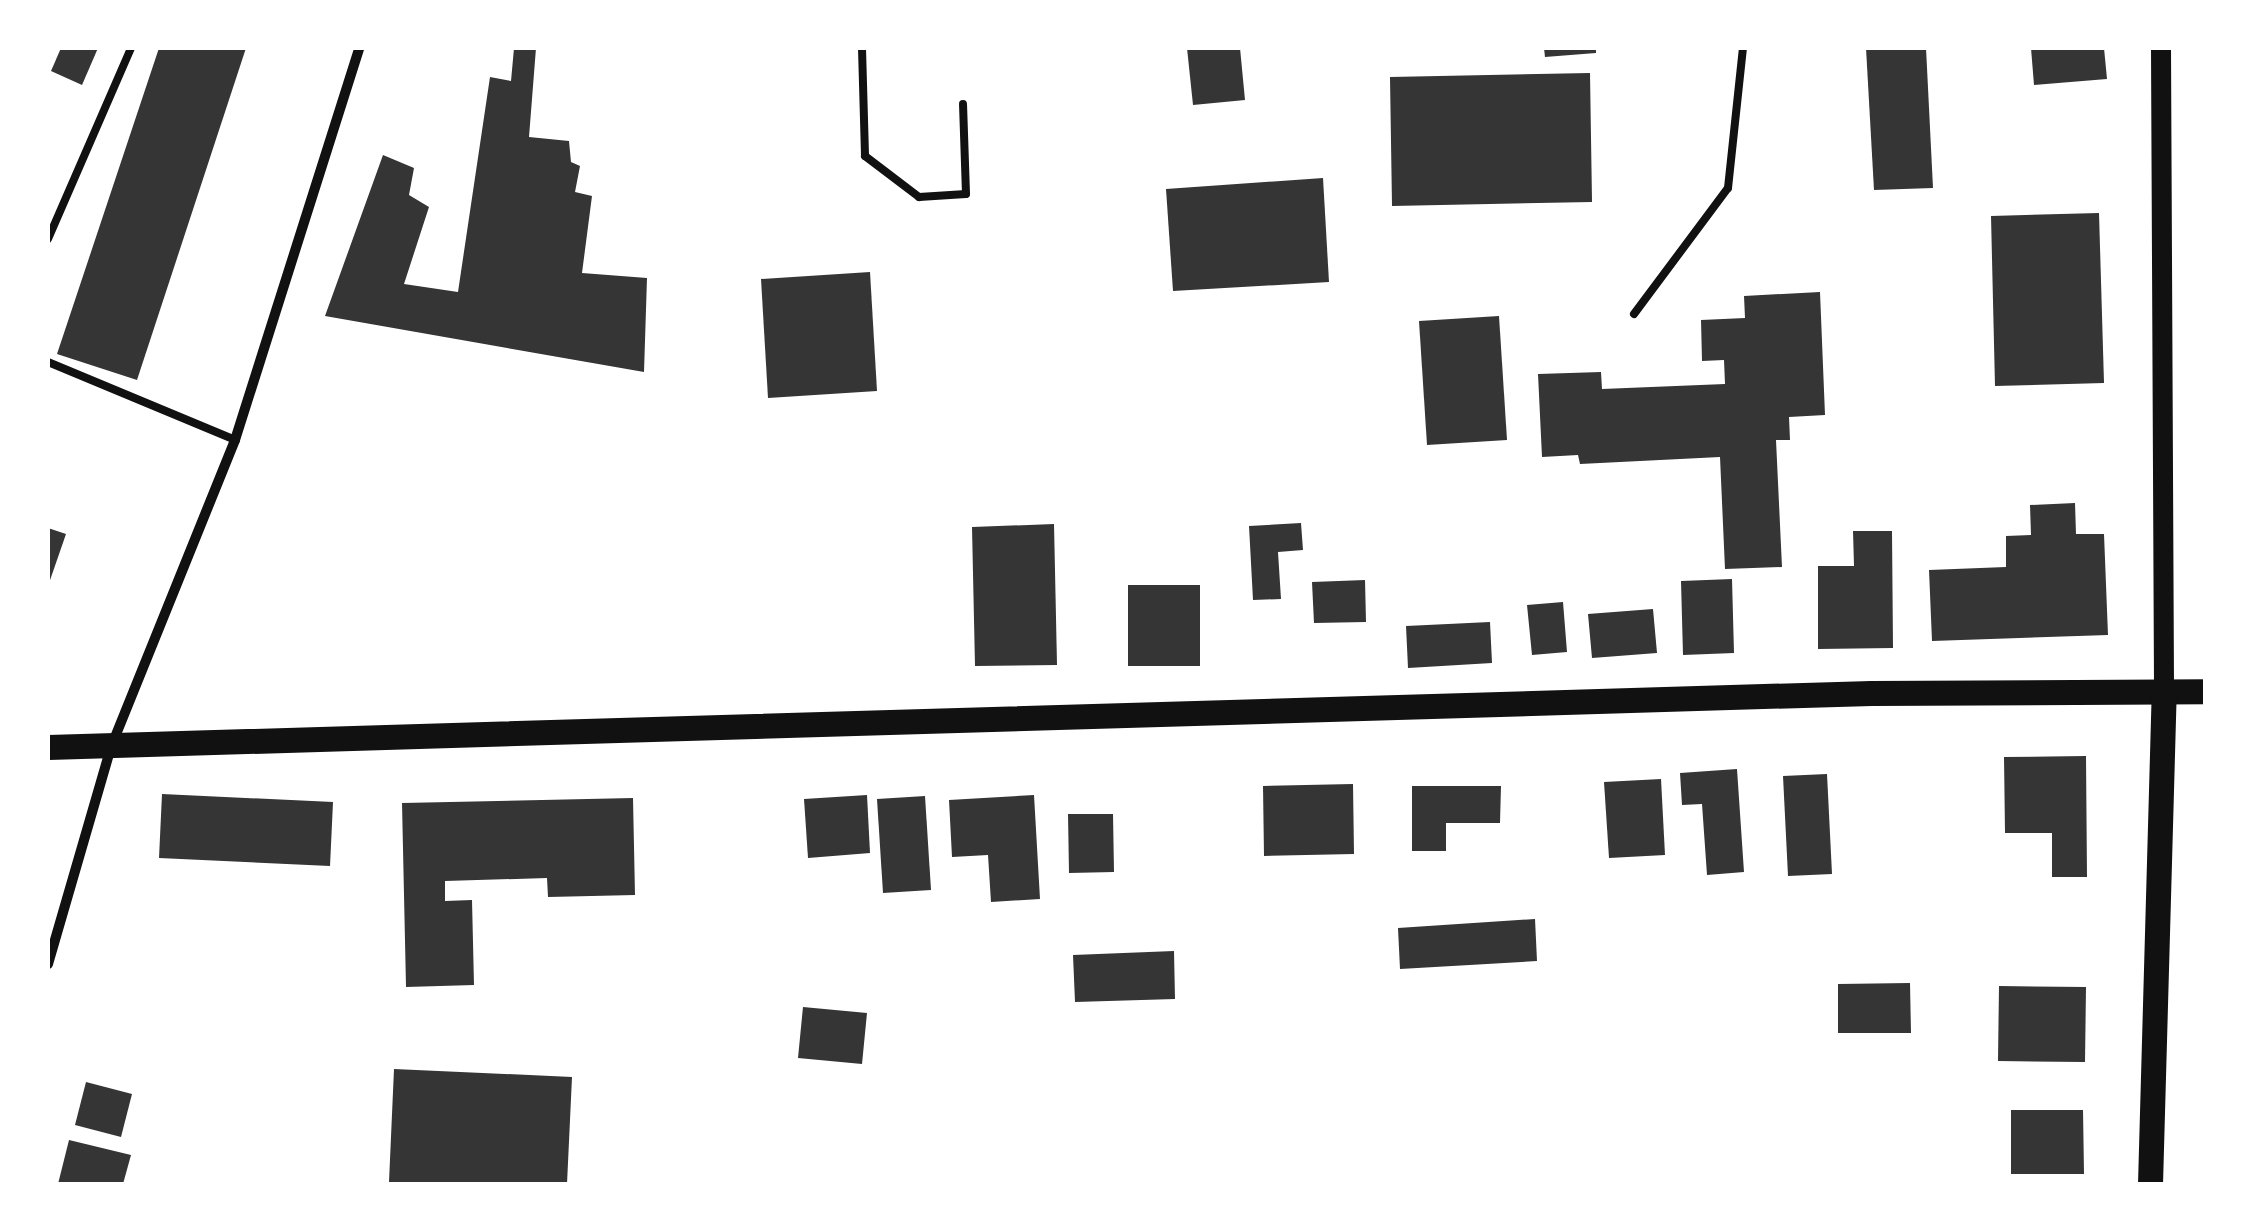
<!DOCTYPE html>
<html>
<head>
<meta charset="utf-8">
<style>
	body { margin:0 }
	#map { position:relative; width:2253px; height:1232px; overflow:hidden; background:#fff; font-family:"Exo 2",sans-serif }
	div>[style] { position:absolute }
	.building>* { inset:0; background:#353535 }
	.service>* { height:8px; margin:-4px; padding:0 4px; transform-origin:4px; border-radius:4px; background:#111 }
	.minor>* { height:10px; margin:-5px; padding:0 5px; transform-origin:5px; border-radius:5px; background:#111 }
	.secondary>* { height:20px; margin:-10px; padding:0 10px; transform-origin:10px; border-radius:10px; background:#111 }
	.primary>* { height:25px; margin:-12.5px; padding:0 12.5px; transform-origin:12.5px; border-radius:12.5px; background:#111 }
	span { translate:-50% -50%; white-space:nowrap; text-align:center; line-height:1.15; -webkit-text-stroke:8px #fff; paint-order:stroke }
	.frame { position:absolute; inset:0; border:50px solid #fff; pointer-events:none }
</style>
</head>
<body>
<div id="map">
	<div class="building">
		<div style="clip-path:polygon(61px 48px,98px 48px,82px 85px,51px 71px)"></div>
		<div style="clip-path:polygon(159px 48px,246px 48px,137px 380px,57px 354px)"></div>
		<div style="clip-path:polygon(514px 48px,536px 48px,529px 137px,569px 141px,571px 162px,580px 166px,575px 192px,592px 196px,582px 273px,647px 278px,644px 372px,325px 316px,383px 155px,414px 168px,409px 195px,429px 207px,404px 284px,458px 292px,490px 77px,511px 81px)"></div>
		<div style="clip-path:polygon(1187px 48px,1240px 48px,1245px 100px,1193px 105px)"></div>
		<div style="clip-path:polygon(1544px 48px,1596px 48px,1596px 53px,1545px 57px)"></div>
		<div style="clip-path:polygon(1866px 48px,1926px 48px,1933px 188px,1874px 190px)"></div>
		<div style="clip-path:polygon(2031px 48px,2104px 48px,2107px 79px,2034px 85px)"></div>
		<div style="clip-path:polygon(1590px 73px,1592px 202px,1392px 206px,1390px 77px)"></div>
		<div style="clip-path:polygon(1323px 178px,1329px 282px,1173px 291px,1166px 189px)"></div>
		<div style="clip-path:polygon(2099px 213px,2104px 383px,1995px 386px,1991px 216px)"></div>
		<div style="clip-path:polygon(870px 272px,877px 391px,768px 398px,761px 279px)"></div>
		<div style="clip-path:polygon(1820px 292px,1825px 415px,1789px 417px,1790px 440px,1776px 440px,1782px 567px,1725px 569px,1720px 457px,1580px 464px,1578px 455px,1542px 457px,1538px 374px,1601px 372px,1602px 389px,1725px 384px,1724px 360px,1702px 361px,1701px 320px,1745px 318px,1744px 296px)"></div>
		<div style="clip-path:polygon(1499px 316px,1507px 440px,1427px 445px,1419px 321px)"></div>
		<div style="clip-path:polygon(2075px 503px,2076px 534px,2104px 534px,2108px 635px,1932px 641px,1929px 570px,2006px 567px,2006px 536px,2031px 535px,2030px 505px)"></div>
		<div style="clip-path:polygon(1301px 523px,1303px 550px,1278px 552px,1281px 599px,1253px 600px,1249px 526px)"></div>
		<div style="clip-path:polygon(1054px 524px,1057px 665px,975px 666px,972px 527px)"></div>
		<div style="clip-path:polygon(48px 528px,66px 534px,48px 586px)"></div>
		<div style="clip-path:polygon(1853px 531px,1892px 531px,1893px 648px,1818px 649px,1818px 566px,1854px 566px)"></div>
		<div style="clip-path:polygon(1732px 579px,1734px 653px,1683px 655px,1681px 581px)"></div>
		<div style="clip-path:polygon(1365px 580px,1366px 622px,1314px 623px,1312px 582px)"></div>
		<div style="clip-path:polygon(1128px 585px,1200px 585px,1200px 666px,1128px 666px)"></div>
		<div style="clip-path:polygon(1563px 602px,1567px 652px,1532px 655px,1527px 605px)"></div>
		<div style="clip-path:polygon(1653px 609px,1657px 653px,1592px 658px,1588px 614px)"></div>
		<div style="clip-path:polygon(1490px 622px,1492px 663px,1408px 668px,1406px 626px)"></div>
		<div style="clip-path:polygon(2086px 756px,2087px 877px,2052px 877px,2052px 833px,2005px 833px,2004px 757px)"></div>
		<div style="clip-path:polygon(1737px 769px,1744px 872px,1707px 875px,1702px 804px,1682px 805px,1680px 773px)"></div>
		<div style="clip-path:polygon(1827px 774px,1832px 874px,1788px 876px,1783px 776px)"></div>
		<div style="clip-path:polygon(1661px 779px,1665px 855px,1609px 858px,1604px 782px)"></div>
		<div style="clip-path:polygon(1353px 784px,1354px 854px,1264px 856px,1263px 786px)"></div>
		<div style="clip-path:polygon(1412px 786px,1501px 786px,1500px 823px,1446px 823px,1446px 851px,1412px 851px)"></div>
		<div style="clip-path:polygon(162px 794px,333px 802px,330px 866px,159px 858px)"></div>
		<div style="clip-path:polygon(867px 795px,870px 853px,808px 858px,804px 799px)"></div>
		<div style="clip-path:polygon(1034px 795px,1040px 899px,991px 902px,988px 855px,952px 857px,949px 800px)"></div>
		<div style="clip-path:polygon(925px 796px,931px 890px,883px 893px,877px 799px)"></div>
		<div style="clip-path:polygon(633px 798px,635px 895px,548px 897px,547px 878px,445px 881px,445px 901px,472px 900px,474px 985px,406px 987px,402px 803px)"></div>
		<div style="clip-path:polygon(1068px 814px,1113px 814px,1114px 872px,1069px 873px)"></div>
		<div style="clip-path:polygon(1535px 919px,1537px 961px,1400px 969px,1398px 928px)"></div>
		<div style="clip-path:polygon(1174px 951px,1175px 999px,1075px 1002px,1073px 955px)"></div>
		<div style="clip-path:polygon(1910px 983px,1911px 1033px,1838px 1033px,1838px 984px)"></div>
		<div style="clip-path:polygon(1999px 986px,2086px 987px,2085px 1062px,1998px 1061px)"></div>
		<div style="clip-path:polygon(803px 1007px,867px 1013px,862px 1064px,798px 1058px)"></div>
		<div style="clip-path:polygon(394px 1069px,572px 1077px,567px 1184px,389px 1182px)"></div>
		<div style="clip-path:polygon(86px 1082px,132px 1094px,121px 1137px,75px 1125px)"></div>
		<div style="clip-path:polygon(2011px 1110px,2083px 1110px,2084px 1174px,2011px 1174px)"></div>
		<div style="clip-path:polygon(69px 1140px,131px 1155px,123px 1184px,58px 1184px)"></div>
	</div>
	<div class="service">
		<div style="left:862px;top:48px;width:108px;rotate:88.4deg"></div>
		<div style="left:865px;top:156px;width:68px;rotate:37.2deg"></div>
		<div style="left:919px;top:197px;width:47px;rotate:-3.7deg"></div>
		<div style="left:966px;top:194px;width:90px;rotate:-91.9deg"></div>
		<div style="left:48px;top:239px;width:208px;rotate:-66.5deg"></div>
		<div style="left:1634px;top:314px;width:157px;rotate:-53.3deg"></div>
		<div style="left:1728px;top:188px;width:141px;rotate:-83.9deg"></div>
		<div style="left:48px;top:362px;width:203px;rotate:22.6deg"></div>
	</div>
	<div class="minor">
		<div style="left:48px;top:964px;width:226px;rotate:-73.8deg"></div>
		<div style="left:111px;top:747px;width:331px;rotate:-68deg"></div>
		<div style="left:235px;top:440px;width:411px;rotate:-72.4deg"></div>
	</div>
	<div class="secondary">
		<div style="left:2161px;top:48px;width:643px;rotate:89.73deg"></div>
	</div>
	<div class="primary">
		<div style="left:48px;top:747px;width:1824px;rotate:-1.7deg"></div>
		<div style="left:1871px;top:693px;width:335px;rotate:-0.3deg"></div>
		<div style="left:2150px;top:1184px;width:493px;rotate:-88.4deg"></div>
	</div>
	<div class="frame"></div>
</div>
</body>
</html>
